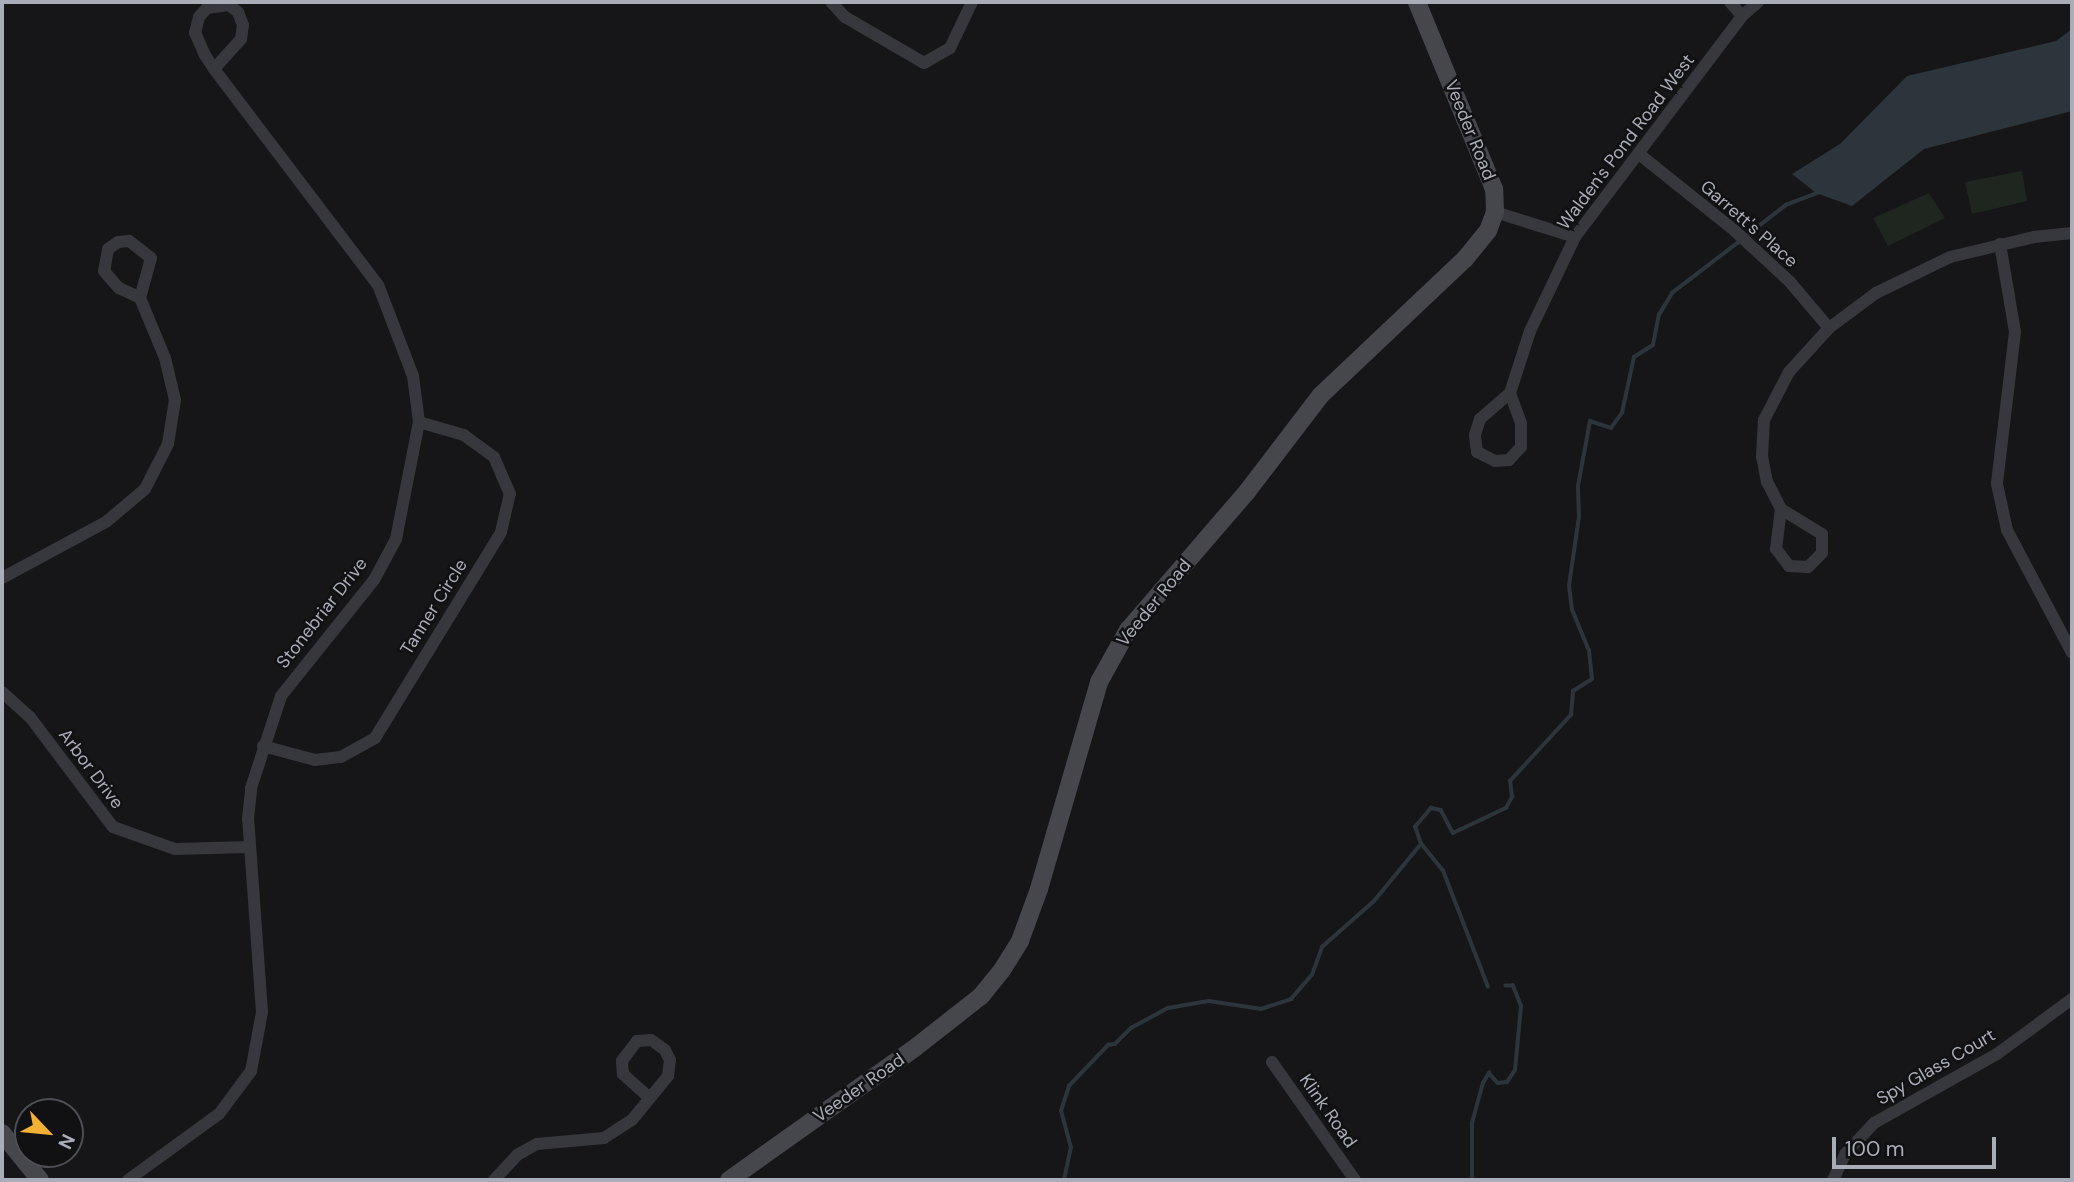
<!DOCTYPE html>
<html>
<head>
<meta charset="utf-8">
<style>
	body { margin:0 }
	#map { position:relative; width:2074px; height:1182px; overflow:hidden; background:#161618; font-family:"DM Sans",sans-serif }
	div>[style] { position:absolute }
	.green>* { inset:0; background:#1e261f }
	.water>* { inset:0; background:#2c353c }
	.stream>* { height:3.5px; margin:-1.75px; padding:0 1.75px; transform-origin:1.75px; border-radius:1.75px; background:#2c353c }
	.street>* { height:12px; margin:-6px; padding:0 6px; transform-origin:6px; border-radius:6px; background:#37383d }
	.secondary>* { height:18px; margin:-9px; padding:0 9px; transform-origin:9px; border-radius:9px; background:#45474d }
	span { translate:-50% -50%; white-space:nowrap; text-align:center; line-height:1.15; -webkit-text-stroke:5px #111113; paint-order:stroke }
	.street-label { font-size:18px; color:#a8adb8 }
	.frame { position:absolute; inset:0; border:4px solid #a8adb8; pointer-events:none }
	.north { position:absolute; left:14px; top:1098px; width:70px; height:70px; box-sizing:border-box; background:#111113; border:2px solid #4d4f55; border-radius:50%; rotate:116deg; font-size:19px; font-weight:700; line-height:28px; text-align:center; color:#a8adb8 }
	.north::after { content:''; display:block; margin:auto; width:24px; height:32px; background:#f2b134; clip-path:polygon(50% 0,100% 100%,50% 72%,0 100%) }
	.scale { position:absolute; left:1832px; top:1137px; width:164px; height:32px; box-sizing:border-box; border:4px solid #a8adb8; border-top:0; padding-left:9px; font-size:21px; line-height:24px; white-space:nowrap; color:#a8adb8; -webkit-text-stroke:5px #111113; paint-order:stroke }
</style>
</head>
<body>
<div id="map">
	<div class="green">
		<div style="clip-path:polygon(2022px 171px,2027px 201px,1972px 214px,1965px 182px)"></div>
		<div style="clip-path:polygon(1929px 193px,1945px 218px,1888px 246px,1873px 218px)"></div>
	</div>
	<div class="water">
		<div style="clip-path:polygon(2072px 29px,2072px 111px,1924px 149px,1852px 206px,1816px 193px,1792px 174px,1840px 144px,1907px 76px,2056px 41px)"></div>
	</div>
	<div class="stream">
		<div style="left:1746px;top:236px;width:51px;rotate:-37.8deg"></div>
		<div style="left:1786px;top:205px;width:36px;rotate:-21deg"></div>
		<div style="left:1488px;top:987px;width:124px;rotate:-111.2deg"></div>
		<div style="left:1443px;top:871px;width:35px;rotate:-129deg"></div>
		<div style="left:1421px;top:844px;width:18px;rotate:-109deg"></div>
		<div style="left:1415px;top:827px;width:25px;rotate:-50deg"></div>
		<div style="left:1431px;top:808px;width:10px;rotate:11deg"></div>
		<div style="left:1441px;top:810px;width:26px;rotate:62deg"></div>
		<div style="left:1453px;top:833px;width:59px;rotate:-25.3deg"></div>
		<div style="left:1506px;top:808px;width:13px;rotate:-61deg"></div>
		<div style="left:1512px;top:797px;width:16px;rotate:-97deg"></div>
		<div style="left:1510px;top:781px;width:90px;rotate:-47.3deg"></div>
		<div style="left:1571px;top:715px;width:24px;rotate:-85deg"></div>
		<div style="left:1573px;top:691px;width:22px;rotate:-32deg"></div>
		<div style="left:1592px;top:679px;width:28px;rotate:-96deg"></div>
		<div style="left:1589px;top:651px;width:44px;rotate:-112.5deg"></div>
		<div style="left:1572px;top:610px;width:24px;rotate:-97deg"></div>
		<div style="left:1569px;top:586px;width:70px;rotate:-81.8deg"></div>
		<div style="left:1579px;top:517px;width:31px;rotate:-92deg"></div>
		<div style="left:1578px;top:486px;width:66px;rotate:-79.5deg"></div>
		<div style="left:1590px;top:421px;width:22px;rotate:18deg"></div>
		<div style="left:1611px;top:428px;width:19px;rotate:-54deg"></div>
		<div style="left:1622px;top:413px;width:57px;rotate:-77.9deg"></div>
		<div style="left:1634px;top:357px;width:22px;rotate:-32deg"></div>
		<div style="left:1653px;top:345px;width:31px;rotate:-79deg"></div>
		<div style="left:1659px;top:315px;width:26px;rotate:-59deg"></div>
		<div style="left:1672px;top:293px;width:86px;rotate:-37.4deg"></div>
		<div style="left:1064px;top:1180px;width:33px;rotate:-78deg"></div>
		<div style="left:1071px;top:1148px;width:38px;rotate:-105deg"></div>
		<div style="left:1061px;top:1111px;width:26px;rotate:-72deg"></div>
		<div style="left:1069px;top:1086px;width:57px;rotate:-46.4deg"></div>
		<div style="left:1108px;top:1045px;width:7px;rotate:-8deg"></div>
		<div style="left:1115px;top:1044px;width:23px;rotate:-45deg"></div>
		<div style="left:1131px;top:1028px;width:42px;rotate:-28.4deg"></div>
		<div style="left:1168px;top:1008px;width:42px;rotate:-9.7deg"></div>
		<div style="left:1209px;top:1001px;width:53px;rotate:8.7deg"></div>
		<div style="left:1261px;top:1009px;width:32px;rotate:-18deg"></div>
		<div style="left:1291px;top:999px;width:32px;rotate:-49deg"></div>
		<div style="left:1312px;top:975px;width:30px;rotate:-70deg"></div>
		<div style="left:1322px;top:947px;width:69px;rotate:-41.5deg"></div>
		<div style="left:1374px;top:901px;width:74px;rotate:-50.5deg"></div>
		<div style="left:1472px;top:1180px;width:57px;rotate:-90deg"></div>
		<div style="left:1472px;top:1123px;width:41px;rotate:-74.6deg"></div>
		<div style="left:1483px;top:1083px;width:12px;rotate:-59deg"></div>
		<div style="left:1489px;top:1073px;width:13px;rotate:48deg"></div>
		<div style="left:1498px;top:1083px;width:9px;rotate:-6deg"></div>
		<div style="left:1507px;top:1082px;width:14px;rotate:-56deg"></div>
		<div style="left:1515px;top:1070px;width:64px;rotate:-84.6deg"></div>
		<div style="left:1521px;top:1006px;width:22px;rotate:-112deg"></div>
		<div style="left:1513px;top:986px;width:7px;rotate:180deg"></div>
	</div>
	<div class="street">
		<div style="left:831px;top:2px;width:21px;rotate:47deg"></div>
		<div style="left:845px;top:17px;width:91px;rotate:30.2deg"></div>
		<div style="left:924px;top:63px;width:30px;rotate:-30deg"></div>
		<div style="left:950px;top:48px;width:51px;rotate:-64.4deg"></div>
		<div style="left:1730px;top:2px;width:18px;rotate:49deg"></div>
		<div style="left:1639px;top:154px;width:123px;rotate:38.7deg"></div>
		<div style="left:1735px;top:231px;width:75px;rotate:42.8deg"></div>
		<div style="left:1790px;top:282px;width:60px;rotate:49.7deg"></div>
		<div style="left:1495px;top:212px;width:84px;rotate:17.4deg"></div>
		<div style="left:2000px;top:244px;width:89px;rotate:80.3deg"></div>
		<div style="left:2015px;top:332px;width:153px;rotate:96.8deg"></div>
		<div style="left:1997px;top:484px;width:47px;rotate:77.7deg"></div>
		<div style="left:2007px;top:530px;width:139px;rotate:62.1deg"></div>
		<div style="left:1510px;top:393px;width:65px;rotate:-72.1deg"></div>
		<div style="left:1530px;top:331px;width:104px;rotate:-64.4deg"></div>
		<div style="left:1575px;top:237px;width:277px;rotate:-52.9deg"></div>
		<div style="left:1742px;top:16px;width:21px;rotate:-41deg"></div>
		<div style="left:1510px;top:393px;width:32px;rotate:70deg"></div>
		<div style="left:1521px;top:423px;width:24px;rotate:90deg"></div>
		<div style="left:1521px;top:447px;width:18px;rotate:133deg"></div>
		<div style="left:1509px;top:460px;width:14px;rotate:176deg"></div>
		<div style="left:1495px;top:461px;width:20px;rotate:-153deg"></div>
		<div style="left:1477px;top:452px;width:17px;rotate:-97deg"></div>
		<div style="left:1475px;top:435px;width:17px;rotate:-73deg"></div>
		<div style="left:1480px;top:419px;width:40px;rotate:-41deg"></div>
		<div style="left:1781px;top:509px;width:30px;rotate:-117deg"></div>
		<div style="left:1767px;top:482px;width:25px;rotate:-101deg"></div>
		<div style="left:1762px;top:457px;width:37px;rotate:-87deg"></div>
		<div style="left:1764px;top:420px;width:54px;rotate:-62.5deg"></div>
		<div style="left:1789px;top:372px;width:59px;rotate:-47.7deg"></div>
		<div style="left:1829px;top:328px;width:59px;rotate:-36.7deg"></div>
		<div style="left:1876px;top:293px;width:82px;rotate:-25.9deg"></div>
		<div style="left:1950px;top:257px;width:86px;rotate:-13.4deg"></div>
		<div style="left:2034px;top:237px;width:38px;rotate:-6deg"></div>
		<div style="left:1781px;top:509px;width:48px;rotate:31.4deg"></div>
		<div style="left:1822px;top:534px;width:19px;rotate:90deg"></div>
		<div style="left:1822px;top:553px;width:20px;rotate:135deg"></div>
		<div style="left:1808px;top:567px;width:19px;rotate:-177deg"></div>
		<div style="left:1789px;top:566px;width:21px;rotate:-127deg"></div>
		<div style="left:1776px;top:549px;width:40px;rotate:-82.9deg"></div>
		<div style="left:2px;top:578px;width:118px;rotate:-28.3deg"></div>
		<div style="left:106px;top:522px;width:51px;rotate:-40.2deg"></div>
		<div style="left:145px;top:489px;width:51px;rotate:-62.9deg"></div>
		<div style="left:168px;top:444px;width:45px;rotate:-81deg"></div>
		<div style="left:175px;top:400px;width:43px;rotate:-103.4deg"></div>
		<div style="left:165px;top:358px;width:65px;rotate:-112.6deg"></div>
		<div style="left:140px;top:298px;width:41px;rotate:-74.6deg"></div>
		<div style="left:151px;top:258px;width:28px;rotate:-142deg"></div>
		<div style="left:129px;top:241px;width:11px;rotate:175deg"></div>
		<div style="left:118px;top:242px;width:12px;rotate:145deg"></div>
		<div style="left:108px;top:249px;width:22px;rotate:100deg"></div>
		<div style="left:104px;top:271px;width:23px;rotate:49deg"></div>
		<div style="left:119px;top:288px;width:23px;rotate:25deg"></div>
		<div style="left:2px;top:692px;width:38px;rotate:42deg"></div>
		<div style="left:30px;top:717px;width:138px;rotate:53deg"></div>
		<div style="left:113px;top:827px;width:66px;rotate:19.5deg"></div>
		<div style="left:175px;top:849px;width:74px;rotate:-1.5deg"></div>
		<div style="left:263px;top:746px;width:54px;rotate:15.1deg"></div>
		<div style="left:315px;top:760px;width:26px;rotate:-7deg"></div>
		<div style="left:341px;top:757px;width:39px;rotate:-29deg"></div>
		<div style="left:375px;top:738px;width:241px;rotate:-58.5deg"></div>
		<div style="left:501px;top:532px;width:39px;rotate:-77deg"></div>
		<div style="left:510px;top:494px;width:40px;rotate:-113.4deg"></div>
		<div style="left:494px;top:457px;width:37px;rotate:-144deg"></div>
		<div style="left:464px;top:435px;width:47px;rotate:-163.9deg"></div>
		<div style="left:1272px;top:1062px;width:144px;rotate:54.9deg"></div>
		<div style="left:128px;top:1180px;width:112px;rotate:-36deg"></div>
		<div style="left:219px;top:1114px;width:54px;rotate:-53.3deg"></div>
		<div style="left:251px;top:1071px;width:60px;rotate:-79.4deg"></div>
		<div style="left:262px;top:1012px;width:194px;rotate:-94.1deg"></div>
		<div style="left:248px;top:819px;width:31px;rotate:-84deg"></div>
		<div style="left:251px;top:788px;width:97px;rotate:-71.9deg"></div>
		<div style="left:281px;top:696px;width:149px;rotate:-51.3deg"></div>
		<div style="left:374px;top:580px;width:47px;rotate:-61.8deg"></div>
		<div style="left:396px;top:539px;width:119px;rotate:-78.9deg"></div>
		<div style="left:419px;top:422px;width:46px;rotate:-97.4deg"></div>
		<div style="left:413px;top:376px;width:97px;rotate:-111deg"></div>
		<div style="left:378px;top:285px;width:271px;rotate:-127.2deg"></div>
		<div style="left:214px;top:69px;width:17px;rotate:-123deg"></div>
		<div style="left:205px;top:55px;width:24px;rotate:-114deg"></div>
		<div style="left:195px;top:33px;width:16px;rotate:-76deg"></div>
		<div style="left:199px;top:17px;width:12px;rotate:-48deg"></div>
		<div style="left:207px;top:8px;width:22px;rotate:-8deg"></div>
		<div style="left:229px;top:5px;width:11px;rotate:38deg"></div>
		<div style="left:238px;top:12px;width:14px;rotate:69deg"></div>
		<div style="left:243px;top:25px;width:14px;rotate:98deg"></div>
		<div style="left:241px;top:39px;width:40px;rotate:132deg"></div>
		<div style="left:494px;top:1180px;width:34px;rotate:-47deg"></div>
		<div style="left:517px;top:1155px;width:23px;rotate:-29deg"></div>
		<div style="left:537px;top:1144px;width:67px;rotate:-5.1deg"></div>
		<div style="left:604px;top:1138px;width:33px;rotate:-33deg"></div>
		<div style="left:632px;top:1120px;width:57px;rotate:-50.7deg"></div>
		<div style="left:668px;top:1076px;width:16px;rotate:-83deg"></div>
		<div style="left:670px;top:1060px;width:11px;rotate:-117deg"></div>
		<div style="left:665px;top:1050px;width:17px;rotate:-144deg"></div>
		<div style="left:651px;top:1040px;width:14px;rotate:176deg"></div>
		<div style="left:637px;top:1041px;width:25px;rotate:127deg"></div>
		<div style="left:622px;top:1061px;width:13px;rotate:86deg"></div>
		<div style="left:623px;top:1074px;width:36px;rotate:42deg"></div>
		<div style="left:1833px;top:1180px;width:29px;rotate:-65deg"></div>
		<div style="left:1845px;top:1154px;width:42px;rotate:-46.9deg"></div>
		<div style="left:1874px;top:1123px;width:141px;rotate:-29.3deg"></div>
		<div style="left:1997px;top:1054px;width:93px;rotate:-36.3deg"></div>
	</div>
	<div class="secondary">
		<div style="left:2px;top:1133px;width:60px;rotate:51deg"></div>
		<div style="left:729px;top:1180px;width:229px;rotate:-35.4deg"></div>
		<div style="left:916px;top:1047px;width:83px;rotate:-38.1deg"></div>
		<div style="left:981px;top:996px;width:33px;rotate:-51deg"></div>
		<div style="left:1002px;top:970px;width:34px;rotate:-58deg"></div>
		<div style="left:1020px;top:941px;width:55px;rotate:-69.9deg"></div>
		<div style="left:1039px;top:889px;width:216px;rotate:-73.8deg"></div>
		<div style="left:1099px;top:682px;width:60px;rotate:-60.9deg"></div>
		<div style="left:1128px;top:630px;width:181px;rotate:-49.3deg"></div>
		<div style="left:1246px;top:493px;width:123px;rotate:-52.6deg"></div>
		<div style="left:1321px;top:395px;width:198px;rotate:-43.4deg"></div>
		<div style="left:1465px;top:259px;width:36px;rotate:-51deg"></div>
		<div style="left:1488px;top:231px;width:20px;rotate:-70deg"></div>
		<div style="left:1495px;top:212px;width:23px;rotate:-92deg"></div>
		<div style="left:1494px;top:189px;width:202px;rotate:-112.4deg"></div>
	</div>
	<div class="street-label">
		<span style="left:1470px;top:130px;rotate:68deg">Veeder Road</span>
		<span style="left:1626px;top:142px;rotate:-53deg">Walden's Pond Road West</span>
		<span style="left:1749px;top:224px;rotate:41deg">Garrett's Place</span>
		<span style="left:1154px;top:603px;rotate:-51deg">Veeder Road</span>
		<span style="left:434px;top:607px;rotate:-58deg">Tanner Circle</span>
		<span style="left:322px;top:613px;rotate:-52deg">Stonebriar Drive</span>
		<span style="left:91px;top:769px;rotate:53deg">Arbor Drive</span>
		<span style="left:1936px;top:1067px;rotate:-30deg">Spy Glass Court</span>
		<span style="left:859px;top:1088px;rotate:-35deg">Veeder Road</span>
		<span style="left:1328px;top:1111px;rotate:55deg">Klink Road</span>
	</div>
	<div class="frame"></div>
	<div class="north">N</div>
	<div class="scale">100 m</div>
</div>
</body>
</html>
